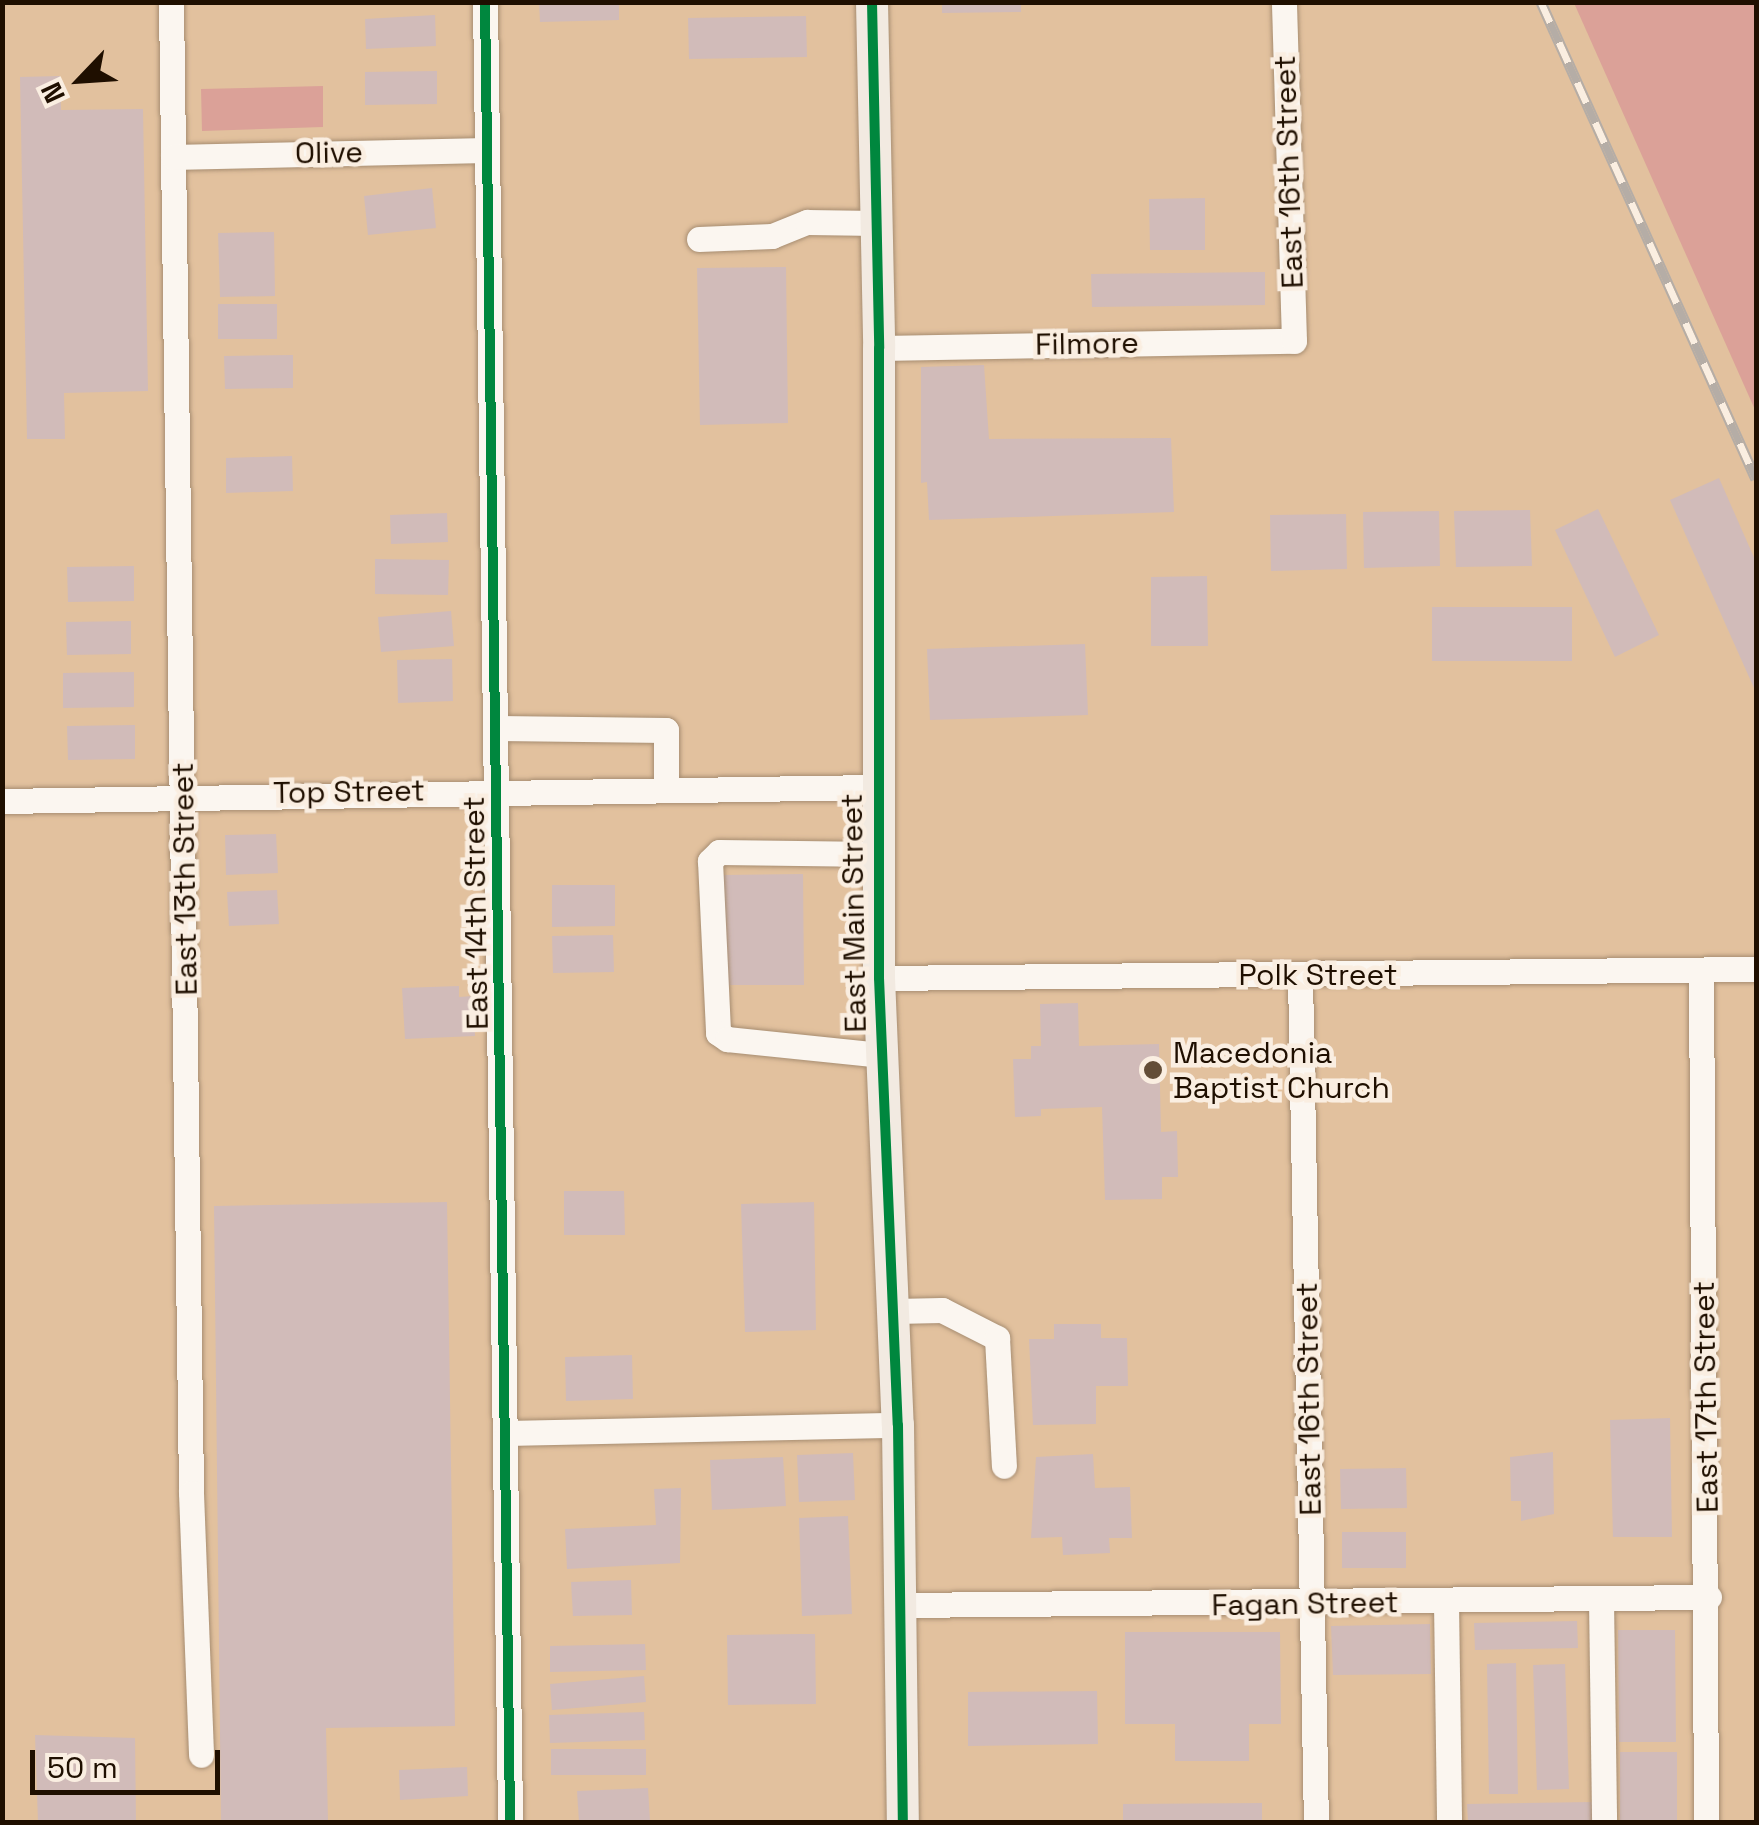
<!DOCTYPE html>
<html>
<head>
<meta charset="utf-8">
<style>
	body { margin:0 }
	#map { position:relative; width:1759px; height:1825px; overflow:hidden; background:#e2c19e; font-family:"Space Grotesk",sans-serif }
	div>[style] { position:absolute }
	.green>* { inset:0; background:#dba198 }
	.building>* { inset:0; background:#d1bbb9 }
	.roads { filter:drop-shadow(0 0 2px #a78d71) drop-shadow(0 0 2px #a78d71) }
	.minor>* { height:25px; margin:-12.5px; padding:0 12.5px; transform-origin:12.5px; border-radius:12.5px; background:#fbf6f0 }
	.major>* { height:32px; margin:-16px; padding:0 16px; transform-origin:16px; border-radius:16px; background:#f2eae1 }
	.rail>* { height:11px; margin-top:-5.5px; transform-origin:0; background:repeating-linear-gradient(90deg,#faeee1 0 22px,#b5ada6 0 44px); box-sizing:border-box; border-block:2px solid #b5ada6 }
	.cycleway>* { height:10px; margin:-5px; padding:0 5px; transform-origin:5px; border-radius:5px; background:#00873e }
	.dots>* { width:28px; height:28px; translate:-50% -50%; box-sizing:border-box; border:5px solid #faeee1; border-radius:50% }
	span { translate:-50% -50%; white-space:nowrap; text-align:center; line-height:1.15; -webkit-text-stroke:9px #faeee1; paint-order:stroke }
	.street-label { font-size:30px; color:#1f0f00 }
	.poi-label { font-size:30px; color:#1f0f00 }
	.left { translate:0 -50%; text-align:left }
	.frame { position:absolute; inset:0; border:5px solid #1f0f00; pointer-events:none }
	.north { position:absolute; left:30px; top:30px; width:100px; height:100px; -webkit-text-stroke:8px #faeee1; paint-order:stroke; rotate:245deg; font-size:28px; font-weight:700; line-height:40px; text-align:center; color:#1f0f00 }
	.north::after { content:''; display:block; margin:auto; width:35px; height:45px; background:#1f0f00; clip-path:polygon(50% 0,100% 100%,50% 72%,0 100%) }
	.scale { position:absolute; left:30px; top:1750px; width:190px; height:45px; box-sizing:border-box; border:5px solid #1f0f00; border-top:0; padding-left:12px; font-size:30px; line-height:35px; white-space:nowrap; color:#1f0f00; -webkit-text-stroke:8px #faeee1; paint-order:stroke }
</style>
</head>
<body>
<div id="map">
	<div class="green">
		<div style="clip-path:polygon(1574px 3px,1756px 3px,1756px 412px)"></div>
		<div style="clip-path:polygon(323px 86px,323px 127px,202px 131px,201px 89px)"></div>
	</div>
	<div class="building">
		<div style="clip-path:polygon(539px 2px,619px 2px,619px 20px,540px 22px)"></div>
		<div style="clip-path:polygon(942px 2px,1021px 2px,1021px 12px,942px 13px)"></div>
		<div style="clip-path:polygon(435px 15px,436px 46px,366px 49px,365px 19px)"></div>
		<div style="clip-path:polygon(806px 16px,807px 57px,689px 59px,688px 18px)"></div>
		<div style="clip-path:polygon(437px 71px,437px 104px,365px 105px,365px 72px)"></div>
		<div style="clip-path:polygon(60px 76px,61px 110px,143px 109px,148px 391px,64px 393px,65px 439px,27px 439px,20px 77px)"></div>
		<div style="clip-path:polygon(432px 188px,436px 228px,368px 235px,364px 196px)"></div>
		<div style="clip-path:polygon(1205px 198px,1205px 250px,1150px 250px,1149px 199px)"></div>
		<div style="clip-path:polygon(274px 232px,275px 296px,220px 297px,218px 233px)"></div>
		<div style="clip-path:polygon(786px 267px,788px 423px,700px 425px,697px 268px)"></div>
		<div style="clip-path:polygon(1265px 272px,1265px 305px,1092px 307px,1091px 274px)"></div>
		<div style="clip-path:polygon(218px 304px,277px 304px,277px 339px,218px 339px)"></div>
		<div style="clip-path:polygon(293px 355px,293px 388px,225px 389px,224px 356px)"></div>
		<div style="clip-path:polygon(984px 365px,989px 439px,1171px 438px,1174px 512px,929px 520px,927px 482px,921px 483px,921px 367px)"></div>
		<div style="clip-path:polygon(292px 456px,293px 491px,226px 493px,226px 458px)"></div>
		<div style="clip-path:polygon(1719px 478px,1756px 562px,1754px 688px,1670px 500px)"></div>
		<div style="clip-path:polygon(1598px 509px,1659px 635px,1615px 657px,1555px 530px)"></div>
		<div style="clip-path:polygon(1530px 510px,1532px 566px,1456px 567px,1454px 511px)"></div>
		<div style="clip-path:polygon(1439px 511px,1440px 566px,1364px 568px,1363px 512px)"></div>
		<div style="clip-path:polygon(447px 513px,448px 542px,391px 544px,390px 515px)"></div>
		<div style="clip-path:polygon(1346px 514px,1347px 569px,1271px 571px,1270px 515px)"></div>
		<div style="clip-path:polygon(375px 559px,449px 560px,448px 595px,375px 594px)"></div>
		<div style="clip-path:polygon(134px 566px,134px 601px,68px 602px,67px 567px)"></div>
		<div style="clip-path:polygon(1207px 576px,1208px 646px,1151px 646px,1151px 577px)"></div>
		<div style="clip-path:polygon(1432px 607px,1572px 607px,1572px 661px,1432px 661px)"></div>
		<div style="clip-path:polygon(451px 611px,454px 646px,381px 652px,378px 617px)"></div>
		<div style="clip-path:polygon(131px 621px,131px 654px,67px 655px,66px 622px)"></div>
		<div style="clip-path:polygon(1085px 644px,1088px 715px,930px 720px,927px 649px)"></div>
		<div style="clip-path:polygon(452px 659px,453px 701px,398px 703px,397px 660px)"></div>
		<div style="clip-path:polygon(134px 672px,134px 707px,63px 708px,63px 673px)"></div>
		<div style="clip-path:polygon(135px 725px,135px 759px,68px 760px,67px 726px)"></div>
		<div style="clip-path:polygon(276px 834px,278px 873px,226px 875px,225px 835px)"></div>
		<div style="clip-path:polygon(803px 874px,804px 985px,723px 985px,722px 875px)"></div>
		<div style="clip-path:polygon(552px 885px,615px 885px,615px 926px,552px 927px)"></div>
		<div style="clip-path:polygon(277px 890px,279px 924px,229px 926px,227px 892px)"></div>
		<div style="clip-path:polygon(613px 935px,614px 972px,553px 973px,552px 936px)"></div>
		<div style="clip-path:polygon(459px 986px,459px 997px,473px 996px,475px 1036px,405px 1039px,402px 988px)"></div>
		<div style="clip-path:polygon(1078px 1003px,1079px 1046px,1159px 1044px,1161px 1132px,1177px 1131px,1178px 1177px,1162px 1177px,1162px 1199px,1105px 1200px,1102px 1107px,1041px 1109px,1041px 1116px,1015px 1117px,1013px 1059px,1031px 1059px,1031px 1046px,1041px 1046px,1040px 1004px)"></div>
		<div style="clip-path:polygon(564px 1191px,624px 1191px,625px 1235px,564px 1235px)"></div>
		<div style="clip-path:polygon(447px 1202px,455px 1726px,326px 1728px,328px 1822px,221px 1822px,214px 1206px)"></div>
		<div style="clip-path:polygon(814px 1202px,816px 1330px,745px 1332px,741px 1204px)"></div>
		<div style="clip-path:polygon(1054px 1324px,1101px 1324px,1101px 1338px,1127px 1338px,1128px 1386px,1096px 1386px,1096px 1424px,1033px 1425px,1029px 1339px,1054px 1339px)"></div>
		<div style="clip-path:polygon(632px 1355px,633px 1399px,566px 1401px,565px 1357px)"></div>
		<div style="clip-path:polygon(1670px 1418px,1672px 1537px,1613px 1537px,1610px 1420px)"></div>
		<div style="clip-path:polygon(1553px 1452px,1554px 1514px,1521px 1521px,1521px 1501px,1511px 1501px,1510px 1457px)"></div>
		<div style="clip-path:polygon(853px 1453px,855px 1500px,799px 1502px,797px 1455px)"></div>
		<div style="clip-path:polygon(1093px 1454px,1095px 1488px,1130px 1487px,1132px 1538px,1109px 1538px,1110px 1553px,1063px 1555px,1062px 1537px,1031px 1538px,1036px 1457px)"></div>
		<div style="clip-path:polygon(783px 1457px,786px 1506px,712px 1510px,710px 1460px)"></div>
		<div style="clip-path:polygon(1406px 1468px,1407px 1508px,1341px 1509px,1340px 1469px)"></div>
		<div style="clip-path:polygon(681px 1488px,680px 1563px,567px 1569px,565px 1529px,656px 1525px,654px 1489px)"></div>
		<div style="clip-path:polygon(848px 1516px,852px 1614px,802px 1616px,799px 1518px)"></div>
		<div style="clip-path:polygon(1342px 1532px,1406px 1532px,1406px 1568px,1342px 1568px)"></div>
		<div style="clip-path:polygon(631px 1580px,632px 1615px,573px 1616px,571px 1582px)"></div>
		<div style="clip-path:polygon(1577px 1621px,1578px 1648px,1475px 1650px,1474px 1623px)"></div>
		<div style="clip-path:polygon(1430px 1624px,1431px 1674px,1333px 1675px,1331px 1626px)"></div>
		<div style="clip-path:polygon(1618px 1630px,1675px 1630px,1676px 1742px,1619px 1742px)"></div>
		<div style="clip-path:polygon(1125px 1632px,1280px 1632px,1281px 1724px,1249px 1724px,1249px 1761px,1175px 1761px,1175px 1724px,1125px 1724px)"></div>
		<div style="clip-path:polygon(802px 1634px,815px 1634px,816px 1704px,728px 1705px,727px 1635px)"></div>
		<div style="clip-path:polygon(645px 1644px,646px 1670px,550px 1672px,550px 1646px)"></div>
		<div style="clip-path:polygon(1516px 1663px,1518px 1794px,1489px 1794px,1487px 1664px)"></div>
		<div style="clip-path:polygon(1565px 1664px,1569px 1789px,1537px 1790px,1533px 1665px)"></div>
		<div style="clip-path:polygon(644px 1676px,646px 1702px,552px 1710px,550px 1684px)"></div>
		<div style="clip-path:polygon(1097px 1691px,1098px 1744px,968px 1746px,968px 1692px)"></div>
		<div style="clip-path:polygon(644px 1712px,645px 1740px,550px 1743px,549px 1715px)"></div>
		<div style="clip-path:polygon(35px 1735px,135px 1738px,136px 1822px,38px 1822px)"></div>
		<div style="clip-path:polygon(551px 1749px,646px 1749px,646px 1775px,551px 1775px)"></div>
		<div style="clip-path:polygon(1620px 1752px,1677px 1752px,1677px 1822px,1620px 1822px)"></div>
		<div style="clip-path:polygon(467px 1767px,468px 1796px,400px 1800px,399px 1770px)"></div>
		<div style="clip-path:polygon(648px 1788px,650px 1821px,579px 1822px,577px 1791px)"></div>
		<div style="clip-path:polygon(1595px 1802px,1595px 1822px,1468px 1822px,1467px 1804px)"></div>
		<div style="clip-path:polygon(1262px 1803px,1262px 1822px,1123px 1822px,1123px 1804px)"></div>
	</div>
	<div class="roads">
		<div class="minor">
			<div style="left:171px;top:2px;width:1491px;rotate:89.23deg"></div>
			<div style="left:191px;top:1493px;width:262px;rotate:87.8deg"></div>
			<div style="left:485px;top:2px;width:1820px;rotate:89.21deg"></div>
			<div style="left:173px;top:157px;width:312px;rotate:-1.3deg"></div>
			<div style="left:699px;top:239px;width:73px;rotate:-2.4deg"></div>
			<div style="left:772px;top:236px;width:38px;rotate:-22deg"></div>
			<div style="left:807px;top:222px;width:70px;rotate:0.8deg"></div>
			<div style="left:879px;top:348px;width:415px;rotate:-1deg"></div>
			<div style="left:1294px;top:341px;width:339px;rotate:-91.7deg"></div>
			<div style="left:498px;top:728px;width:168px;rotate:0.7deg"></div>
			<div style="left:666px;top:730px;width:58px;rotate:90deg"></div>
			<div style="left:2px;top:801px;width:874px;rotate:-0.92deg"></div>
			<div style="left:877px;top:854px;width:158px;rotate:-179.3deg"></div>
			<div style="left:719px;top:852px;width:13px;rotate:135deg"></div>
			<div style="left:710px;top:861px;width:172px;rotate:87.3deg"></div>
			<div style="left:718px;top:1033px;width:11px;rotate:34deg"></div>
			<div style="left:727px;top:1039px;width:156px;rotate:5.9deg"></div>
			<div style="left:1701px;top:972px;width:850px;rotate:89.66deg"></div>
			<div style="left:1300px;top:976px;width:846px;rotate:88.92deg"></div>
			<div style="left:879px;top:978px;width:877px;rotate:-0.59deg"></div>
			<div style="left:894px;top:1311px;width:48px;rotate:-1.2deg"></div>
			<div style="left:942px;top:1310px;width:62px;rotate:27deg"></div>
			<div style="left:997px;top:1338px;width:128px;rotate:86.9deg"></div>
			<div style="left:507px;top:1433px;width:391px;rotate:-1.2deg"></div>
			<div style="left:1601px;top:1599px;width:223px;rotate:89.2deg"></div>
			<div style="left:1446px;top:1602px;width:220px;rotate:89.2deg"></div>
			<div style="left:901px;top:1605px;width:808px;rotate:-0.57deg"></div>
		</div>
		<div class="major">
			<div style="left:872px;top:2px;width:346px;rotate:88.8deg"></div>
			<div style="left:879px;top:348px;width:630px;rotate:90deg"></div>
			<div style="left:879px;top:978px;width:447px;rotate:87.6deg"></div>
			<div style="left:898px;top:1425px;width:397px;rotate:89.3deg"></div>
		</div>
	</div>
	<div class="rail">
		<div style="left:1541px;top:2px;width:523px;rotate:65.74deg"></div>
	</div>
	<div class="cycleway">
		<div style="left:485px;top:2px;width:1820px;rotate:89.21deg"></div>
		<div style="left:872px;top:2px;width:346px;rotate:88.8deg"></div>
		<div style="left:879px;top:348px;width:630px;rotate:90deg"></div>
		<div style="left:879px;top:978px;width:447px;rotate:87.6deg"></div>
		<div style="left:898px;top:1425px;width:397px;rotate:89.3deg"></div>
	</div>
	<div class="dots">
		<div style="left:1153px;top:1070px;background:#634d37"></div>
	</div>
	<div class="street-label">
		<span style="left:329px;top:153px;rotate:-1deg">Olive</span>
		<span style="left:1289px;top:172px;rotate:-92deg">East 16th Street</span>
		<span style="left:1087px;top:344px;rotate:-1deg">Filmore</span>
		<span style="left:349px;top:792px;rotate:-1deg">Top Street</span>
		<span style="left:185px;top:879px;rotate:-91deg">East 13th Street</span>
		<span style="left:476px;top:913px;rotate:-91deg">East 14th Street</span>
		<span style="left:854px;top:913px;rotate:-91deg">East Main Street</span>
		<span style="left:1318px;top:975px">Polk Street</span>
		<span style="left:1706px;top:1397px;rotate:-91deg">East 17th Street</span>
		<span style="left:1309px;top:1399px;rotate:-91deg">East 16th Street</span>
		<span style="left:1305px;top:1604px;rotate:-1deg">Fagan Street</span>
	</div>
	<div class="poi-label">
		<span class="left" style="left:1173px;top:1070px">Macedonia<br>Baptist Church</span>
	</div>
	<div class="frame"></div>
	<div class="north">N</div>
	<div class="scale">50 m</div>
</div>
</body>
</html>
